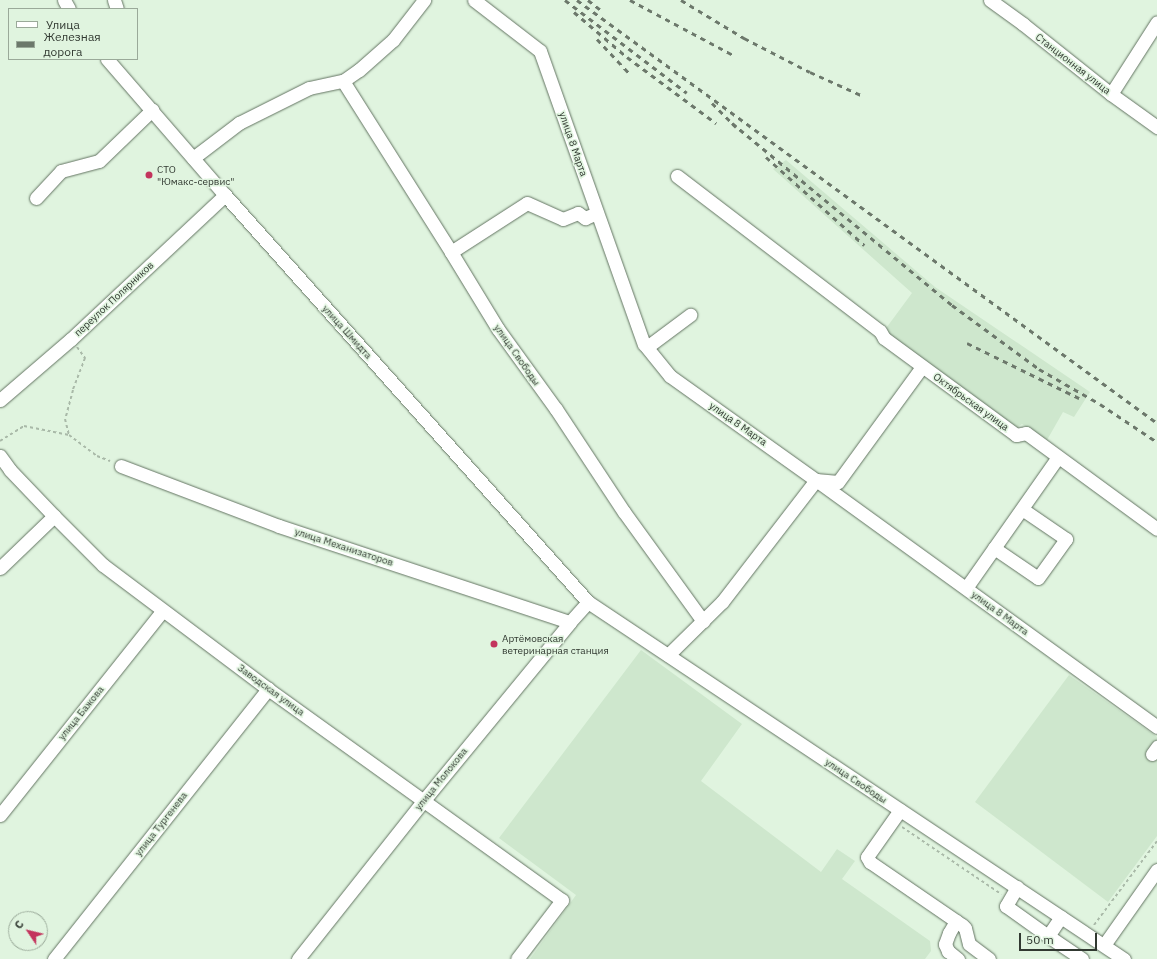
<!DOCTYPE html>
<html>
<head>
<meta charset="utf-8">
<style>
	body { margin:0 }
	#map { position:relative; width:1157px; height:959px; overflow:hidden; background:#e0f4df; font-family:"IBM Plex Sans",sans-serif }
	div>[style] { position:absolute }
	.built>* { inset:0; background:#cee7cd }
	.path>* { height:2px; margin-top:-1px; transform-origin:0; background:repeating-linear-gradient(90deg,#a9b9a8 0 3px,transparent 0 6px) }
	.roads { filter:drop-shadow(0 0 1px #637462) drop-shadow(0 0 1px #637462) }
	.minor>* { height:13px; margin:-6.5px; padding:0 6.5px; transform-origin:6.5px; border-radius:6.5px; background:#fff }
	.rail>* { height:3px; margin-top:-1.5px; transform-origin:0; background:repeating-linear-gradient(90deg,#6c786b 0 5px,transparent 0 10px) }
	.dots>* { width:11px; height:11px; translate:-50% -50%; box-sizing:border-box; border:2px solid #e0f4df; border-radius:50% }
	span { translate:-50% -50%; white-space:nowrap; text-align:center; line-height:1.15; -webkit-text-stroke:3px #e0f4df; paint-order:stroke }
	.street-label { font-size:10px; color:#313931 }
	.poi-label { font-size:10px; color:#313931 }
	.left { translate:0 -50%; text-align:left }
	.legend { position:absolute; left:8px; top:8px; width:130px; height:52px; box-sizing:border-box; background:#e0f4df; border:1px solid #9aa999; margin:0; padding:5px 7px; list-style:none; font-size:12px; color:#313931 }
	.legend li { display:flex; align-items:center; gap:8px; height:20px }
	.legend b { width:20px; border:1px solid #9aa999 }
	.north { position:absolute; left:8px; top:911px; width:40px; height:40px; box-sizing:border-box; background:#e0f4df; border:1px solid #9aa999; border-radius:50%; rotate:305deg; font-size:11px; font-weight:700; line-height:16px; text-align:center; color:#313931 }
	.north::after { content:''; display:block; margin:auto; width:14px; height:18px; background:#c3345d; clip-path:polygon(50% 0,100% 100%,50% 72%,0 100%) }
	.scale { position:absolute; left:1019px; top:933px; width:78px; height:18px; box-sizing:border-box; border:2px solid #313931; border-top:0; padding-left:5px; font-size:12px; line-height:14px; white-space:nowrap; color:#313931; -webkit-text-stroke:3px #e0f4df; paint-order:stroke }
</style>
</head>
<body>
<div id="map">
	<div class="built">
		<div style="clip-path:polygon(786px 160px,935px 287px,1090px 392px,1074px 417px,1063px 412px,1047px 440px,1022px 424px,1016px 428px,884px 331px,912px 293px,773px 169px)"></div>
		<div style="clip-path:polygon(641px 650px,742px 724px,701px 781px,821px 872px,837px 849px,855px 861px,842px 879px,930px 941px,931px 951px,925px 959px,530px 959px,576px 895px,499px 838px)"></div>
		<div style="clip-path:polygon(1069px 675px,1157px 737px,1157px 836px,1108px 902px,975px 802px)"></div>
	</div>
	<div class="path">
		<div style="left:77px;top:347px;width:14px;rotate:54deg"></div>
		<div style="left:85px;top:358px;width:34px;rotate:111deg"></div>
		<div style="left:73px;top:390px;width:30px;rotate:105deg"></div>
		<div style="left:65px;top:419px;width:16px;rotate:76deg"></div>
		<div style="left:69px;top:435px;width:35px;rotate:37deg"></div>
		<div style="left:97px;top:456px;width:14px;rotate:21deg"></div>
		<div style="left:0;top:441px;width:28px;rotate:-32deg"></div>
		<div style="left:24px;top:426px;width:46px;rotate:11.3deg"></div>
		<div style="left:902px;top:827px;width:120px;rotate:34.1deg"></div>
		<div style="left:1094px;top:925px;width:105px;rotate:-53.1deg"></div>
	</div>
	<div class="roads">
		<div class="minor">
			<div style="left:64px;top:0;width:10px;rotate:61deg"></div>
			<div style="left:114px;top:0;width:9px;rotate:72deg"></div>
			<div style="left:474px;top:0;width:83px;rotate:37.7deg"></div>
			<div style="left:540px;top:51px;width:311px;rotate:70.5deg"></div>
			<div style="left:644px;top:344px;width:41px;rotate:50.9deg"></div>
			<div style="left:670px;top:376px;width:179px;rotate:35.5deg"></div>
			<div style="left:816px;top:480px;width:421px;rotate:35.9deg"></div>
			<div style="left:990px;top:0;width:41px;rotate:36deg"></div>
			<div style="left:1023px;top:24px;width:112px;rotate:38.5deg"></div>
			<div style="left:1111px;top:94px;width:57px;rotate:35.7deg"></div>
			<div style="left:107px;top:59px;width:180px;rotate:49.1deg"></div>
			<div style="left:225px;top:195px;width:545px;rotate:48.27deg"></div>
			<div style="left:588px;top:602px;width:644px;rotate:33.67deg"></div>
			<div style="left:343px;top:81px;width:202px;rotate:57.7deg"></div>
			<div style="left:451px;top:252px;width:90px;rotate:58.6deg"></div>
			<div style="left:498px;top:329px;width:99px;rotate:54.1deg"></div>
			<div style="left:556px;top:409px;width:123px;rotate:56.6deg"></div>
			<div style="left:624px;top:512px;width:135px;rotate:54.1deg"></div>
			<div style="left:1111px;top:94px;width:85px;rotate:-57.4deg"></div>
			<div style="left:193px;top:158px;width:58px;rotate:-37.3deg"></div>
			<div style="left:239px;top:123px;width:78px;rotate:-26.6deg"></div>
			<div style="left:309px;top:88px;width:35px;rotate:-12deg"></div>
			<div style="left:343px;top:81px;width:19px;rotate:-35deg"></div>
			<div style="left:359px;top:70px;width:45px;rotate:-41.4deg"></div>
			<div style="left:393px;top:40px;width:51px;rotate:-52.2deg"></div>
			<div style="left:677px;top:176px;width:255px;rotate:37.4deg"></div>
			<div style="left:880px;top:331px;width:8px;rotate:60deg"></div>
			<div style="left:884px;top:338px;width:164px;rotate:36.3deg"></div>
			<div style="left:1016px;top:435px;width:10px;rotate:-11deg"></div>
			<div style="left:1026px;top:433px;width:162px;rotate:36.2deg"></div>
			<div style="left:36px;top:198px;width:37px;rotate:-47deg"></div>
			<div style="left:61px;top:171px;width:39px;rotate:-15deg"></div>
			<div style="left:99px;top:161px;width:74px;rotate:-43.9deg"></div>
			<div style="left:451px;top:252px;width:90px;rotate:-32.8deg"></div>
			<div style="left:527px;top:203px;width:39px;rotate:24deg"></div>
			<div style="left:563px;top:219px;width:16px;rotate:-22deg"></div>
			<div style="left:578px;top:213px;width:9px;rotate:36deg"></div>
			<div style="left:585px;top:218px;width:13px;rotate:-23deg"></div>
			<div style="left:647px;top:347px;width:54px;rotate:-36.7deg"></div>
			<div style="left:0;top:400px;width:94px;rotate:-40.7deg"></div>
			<div style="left:71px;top:339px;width:211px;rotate:-43.1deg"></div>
			<div style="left:0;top:456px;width:17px;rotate:54deg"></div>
			<div style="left:10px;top:470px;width:64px;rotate:46.3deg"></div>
			<div style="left:54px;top:516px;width:69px;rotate:45deg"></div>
			<div style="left:103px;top:565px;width:206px;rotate:36.9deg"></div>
			<div style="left:268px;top:689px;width:362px;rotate:35.7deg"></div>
			<div style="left:562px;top:900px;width:74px;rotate:127.3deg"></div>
			<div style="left:121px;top:466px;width:169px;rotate:20.8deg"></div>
			<div style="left:279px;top:526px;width:306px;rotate:18.3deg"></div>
			<div style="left:994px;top:548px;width:53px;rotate:34.3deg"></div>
			<div style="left:1038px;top:578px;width:48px;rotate:-54.3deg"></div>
			<div style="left:1066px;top:539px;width:53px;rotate:-145.7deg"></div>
			<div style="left:0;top:568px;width:75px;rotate:-43.9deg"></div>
			<div style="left:966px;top:588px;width:160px;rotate:-54.9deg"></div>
			<div style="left:668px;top:655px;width:76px;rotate:-44.5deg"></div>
			<div style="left:722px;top:602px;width:154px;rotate:-52.4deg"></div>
			<div style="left:816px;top:480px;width:22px;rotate:5deg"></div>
			<div style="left:838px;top:482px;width:142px;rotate:-53.9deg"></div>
			<div style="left:1152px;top:754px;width:9px;rotate:-54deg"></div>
			<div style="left:900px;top:810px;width:57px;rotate:125.1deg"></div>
			<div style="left:867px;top:857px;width:6px;rotate:59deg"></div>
			<div style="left:870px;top:862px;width:112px;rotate:34.4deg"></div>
			<div style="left:962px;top:925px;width:4px;rotate:45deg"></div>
			<div style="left:965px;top:928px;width:16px;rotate:76deg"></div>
			<div style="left:969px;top:944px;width:25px;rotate:37deg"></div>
			<div style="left:0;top:815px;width:260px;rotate:-51.5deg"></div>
			<div style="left:1017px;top:887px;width:22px;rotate:120deg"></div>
			<div style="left:1006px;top:906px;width:52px;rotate:35.5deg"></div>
			<div style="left:1048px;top:936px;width:23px;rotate:-56deg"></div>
			<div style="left:956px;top:921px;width:14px;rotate:120deg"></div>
			<div style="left:949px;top:933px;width:12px;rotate:110deg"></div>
			<div style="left:945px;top:944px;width:8px;rotate:67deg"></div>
			<div style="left:948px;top:951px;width:13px;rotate:39deg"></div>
			<div style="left:1048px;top:936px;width:41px;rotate:34.1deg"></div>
			<div style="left:1104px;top:945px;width:92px;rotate:-54.8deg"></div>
			<div style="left:54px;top:959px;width:345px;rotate:-51.6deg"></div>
			<div style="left:298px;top:959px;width:203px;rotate:-51.6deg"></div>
			<div style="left:424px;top:800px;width:230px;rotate:-50.6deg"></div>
			<div style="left:570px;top:622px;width:27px;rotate:-48deg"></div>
		</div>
	</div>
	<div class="rail">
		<div style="left:565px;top:0;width:153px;rotate:37.3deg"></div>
		<div style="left:577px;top:0;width:718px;rotate:36.1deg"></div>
		<div style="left:588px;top:0;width:18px;rotate:38deg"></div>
		<div style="left:630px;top:0;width:119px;rotate:28.1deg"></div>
		<div style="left:681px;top:0;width:74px;rotate:31.1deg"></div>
		<div style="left:744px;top:38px;width:74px;rotate:27.3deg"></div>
		<div style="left:810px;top:72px;width:58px;rotate:24.4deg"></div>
		<div style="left:574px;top:12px;width:70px;rotate:40.3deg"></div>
		<div style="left:627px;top:57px;width:111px;rotate:36.6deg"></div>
		<div style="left:597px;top:39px;width:48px;rotate:46.7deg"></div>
		<div style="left:712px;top:103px;width:34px;rotate:45deg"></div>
		<div style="left:732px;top:123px;width:286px;rotate:39.6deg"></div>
		<div style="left:952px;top:305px;width:108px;rotate:36.3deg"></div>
		<div style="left:1039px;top:369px;width:70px;rotate:29.8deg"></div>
		<div style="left:1100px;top:404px;width:69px;rotate:33.7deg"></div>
		<div style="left:766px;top:157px;width:132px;rotate:41.9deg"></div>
		<div style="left:967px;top:343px;width:125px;rotate:26.2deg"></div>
	</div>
	<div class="dots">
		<div style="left:149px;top:175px;background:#c3345d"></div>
		<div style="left:494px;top:644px;background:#c3345d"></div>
	</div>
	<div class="street-label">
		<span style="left:1073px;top:64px;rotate:38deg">Станционная улица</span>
		<span style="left:573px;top:144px;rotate:71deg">улица 8 Марта</span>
		<span style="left:114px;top:299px;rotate:-43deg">переулок Полярников</span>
		<span style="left:347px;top:332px;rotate:48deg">улица Шмидта</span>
		<span style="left:517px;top:355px;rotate:55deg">улица Свободы</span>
		<span style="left:971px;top:402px;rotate:36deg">Октябрьская улица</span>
		<span style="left:738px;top:424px;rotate:35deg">улица 8 Марта</span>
		<span style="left:344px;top:547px;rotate:18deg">улица Механизаторов</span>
		<span style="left:1000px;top:613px;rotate:36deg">улица 8 Марта</span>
		<span style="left:271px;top:690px;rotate:36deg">Заводская улица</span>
		<span style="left:81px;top:713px;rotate:-51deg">улица Бажова</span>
		<span style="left:441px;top:779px;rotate:-51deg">улица Молокова</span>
		<span style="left:856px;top:781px;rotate:34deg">улица Свободы</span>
		<span style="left:161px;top:824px;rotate:-52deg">улица Тургенева</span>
	</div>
	<div class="poi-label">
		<span class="left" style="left:157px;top:175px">СТО<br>"Юмакс-сервис"</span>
		<span class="left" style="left:502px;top:644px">Артёмовская<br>ветеринарная станция</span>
	</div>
	<ul class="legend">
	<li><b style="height:5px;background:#fff"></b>Улица</li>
	<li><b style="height:5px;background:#6c786b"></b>Железная дорога</li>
	</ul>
	<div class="north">С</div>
	<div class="scale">50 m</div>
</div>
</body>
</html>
